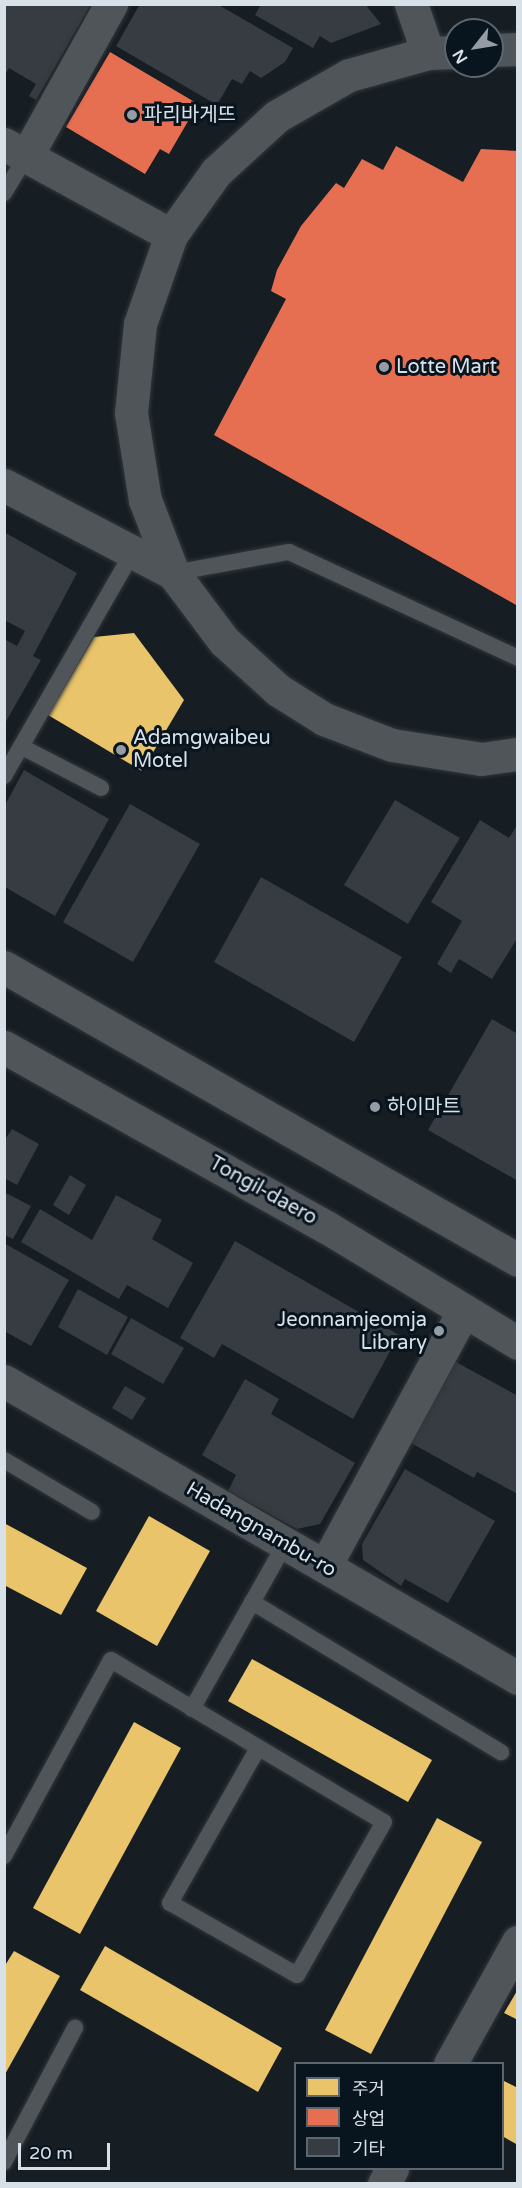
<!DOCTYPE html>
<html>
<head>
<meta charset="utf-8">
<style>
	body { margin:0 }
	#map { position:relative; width:522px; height:2188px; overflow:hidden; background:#161d23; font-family:"Varela Round","Noto Sans KR",sans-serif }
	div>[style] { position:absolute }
	.homes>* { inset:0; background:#e9c46a }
	.shops>* { inset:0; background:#e76f51 }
	.building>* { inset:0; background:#363c41 }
	.roads { filter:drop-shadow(0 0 2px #32363c) drop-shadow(0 0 2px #32363c) }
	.lane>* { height:16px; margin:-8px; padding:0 8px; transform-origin:8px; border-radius:8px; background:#50555a }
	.street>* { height:33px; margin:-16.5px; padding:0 16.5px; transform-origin:16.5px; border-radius:16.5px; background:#50555a }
	.secondary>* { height:33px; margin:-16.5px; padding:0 16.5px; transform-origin:16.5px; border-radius:16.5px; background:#50555a }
	.dots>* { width:16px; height:16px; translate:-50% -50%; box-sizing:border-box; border:3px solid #08141e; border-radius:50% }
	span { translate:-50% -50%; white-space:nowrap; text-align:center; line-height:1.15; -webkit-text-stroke:6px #08141e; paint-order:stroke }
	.poi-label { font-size:20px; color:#d9e1e8 }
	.left { translate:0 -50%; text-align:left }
	.right { translate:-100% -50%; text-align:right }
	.street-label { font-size:20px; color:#d9e1e8 }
	.frame { position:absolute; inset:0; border:6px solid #d9e1e8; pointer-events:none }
	.legend { position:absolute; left:294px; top:2062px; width:210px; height:108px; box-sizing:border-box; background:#08141e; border:2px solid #5c666f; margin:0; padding:8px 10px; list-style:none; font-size:18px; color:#d9e1e8 }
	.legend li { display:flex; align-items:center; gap:12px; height:30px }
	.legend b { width:30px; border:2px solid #5c666f }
	.north { position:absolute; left:444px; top:18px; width:60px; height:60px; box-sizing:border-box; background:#08141e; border:2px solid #5c666f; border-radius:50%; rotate:239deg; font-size:16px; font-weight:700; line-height:24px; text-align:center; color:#d9e1e8 }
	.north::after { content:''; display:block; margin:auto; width:21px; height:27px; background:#959ca3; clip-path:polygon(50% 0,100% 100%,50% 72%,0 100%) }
	.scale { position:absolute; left:18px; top:2143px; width:92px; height:27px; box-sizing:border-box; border:3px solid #d9e1e8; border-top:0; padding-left:8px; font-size:18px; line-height:21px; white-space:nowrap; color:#d9e1e8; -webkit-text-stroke:4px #08141e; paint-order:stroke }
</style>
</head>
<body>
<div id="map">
	<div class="homes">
		<div style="clip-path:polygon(134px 633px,184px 700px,142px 771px,48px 715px,94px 637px)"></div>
		<div style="clip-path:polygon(149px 1516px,210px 1551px,157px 1646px,96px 1611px)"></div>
		<div style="clip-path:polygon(4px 1523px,87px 1568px,61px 1615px,4px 1585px)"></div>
		<div style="clip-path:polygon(252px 1659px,432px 1760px,408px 1802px,228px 1701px)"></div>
		<div style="clip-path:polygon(134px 1722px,181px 1748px,80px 1934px,33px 1908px)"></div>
		<div style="clip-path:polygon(437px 1818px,482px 1842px,371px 2054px,325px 2030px)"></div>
		<div style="clip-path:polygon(105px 1946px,282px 2048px,258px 2092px,80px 1990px)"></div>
		<div style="clip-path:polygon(14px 1951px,60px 1976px,4px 2076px,4px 1967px)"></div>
		<div style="clip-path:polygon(518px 1989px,518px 2020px,504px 2013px)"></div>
		<div style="clip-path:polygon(502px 2080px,518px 2088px,518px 2145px,502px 2136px)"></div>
	</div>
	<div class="shops">
		<div style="clip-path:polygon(110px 52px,198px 104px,169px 154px,160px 149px,145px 174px,66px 127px)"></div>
		<div style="clip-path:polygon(396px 146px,463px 182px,481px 149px,518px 151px,518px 606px,214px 435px,286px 299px,271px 291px,277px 270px,301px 226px,336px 183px,344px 188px,362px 159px,383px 170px)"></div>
	</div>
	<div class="building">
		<div style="clip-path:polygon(4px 4px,91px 4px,36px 100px,29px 96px,36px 84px,9px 68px,4px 76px)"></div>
		<div style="clip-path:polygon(140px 4px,217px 4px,293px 48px,285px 62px,261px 78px,250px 71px,242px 84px,232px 79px,217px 105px,116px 46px)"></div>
		<div style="clip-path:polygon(261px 4px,365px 4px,381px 24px,331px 43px,320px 36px,313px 48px,255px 15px)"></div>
		<div style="clip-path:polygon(4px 532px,77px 573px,33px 656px,41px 660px,4px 725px,4px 639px,17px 646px,25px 631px,4px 620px)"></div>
		<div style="clip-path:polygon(24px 770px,109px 819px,55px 916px,5px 887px,5px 805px)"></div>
		<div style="clip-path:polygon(395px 800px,460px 838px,408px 924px,344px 885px)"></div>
		<div style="clip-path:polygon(130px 804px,200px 844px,133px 962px,63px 922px)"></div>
		<div style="clip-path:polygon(480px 820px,509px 838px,518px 824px,518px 937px,492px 979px,459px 959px,451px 973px,437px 964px,462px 921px,431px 902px)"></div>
		<div style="clip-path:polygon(261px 877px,402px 957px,354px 1042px,214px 962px)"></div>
		<div style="clip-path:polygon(492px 1019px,518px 1034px,518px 1181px,428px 1130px)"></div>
		<div style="clip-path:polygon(12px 1129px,39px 1144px,17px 1185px,4px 1178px,4px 1141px)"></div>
		<div style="clip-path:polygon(70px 1175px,86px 1185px,69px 1215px,53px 1205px)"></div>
		<div style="clip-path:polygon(4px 1192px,31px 1206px,13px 1239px,4px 1235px)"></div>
		<div style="clip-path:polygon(116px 1195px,162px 1220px,152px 1239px,193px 1263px,168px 1308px,127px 1285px,119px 1299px,21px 1242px,40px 1209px,92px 1240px)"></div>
		<div style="clip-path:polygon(235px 1241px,399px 1335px,353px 1419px,222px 1344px,214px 1358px,180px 1338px)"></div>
		<div style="clip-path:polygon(4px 1243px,69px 1280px,31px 1346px,4px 1331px)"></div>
		<div style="clip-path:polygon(78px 1289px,128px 1317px,107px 1355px,58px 1327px)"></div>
		<div style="clip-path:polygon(131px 1318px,184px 1348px,163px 1384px,111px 1354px)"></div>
		<div style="clip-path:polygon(456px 1362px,518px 1396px,518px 1494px,477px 1472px,474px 1478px,411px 1443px)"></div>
		<div style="clip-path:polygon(245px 1379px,279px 1399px,271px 1414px,355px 1463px,320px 1524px,297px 1529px,228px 1491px,236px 1475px,202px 1455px)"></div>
		<div style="clip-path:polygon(125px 1386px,146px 1398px,132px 1420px,112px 1408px)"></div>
		<div style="clip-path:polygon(405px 1469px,495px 1521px,448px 1603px,405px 1579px,401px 1586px,363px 1560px,362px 1544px)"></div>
	</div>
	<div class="roads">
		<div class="lane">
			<div style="left:4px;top:193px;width:44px;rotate:-58.8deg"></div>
			<div style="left:173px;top:573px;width:118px;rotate:-10.3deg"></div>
			<div style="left:289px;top:552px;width:252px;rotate:24.8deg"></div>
			<div style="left:22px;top:747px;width:89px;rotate:27.4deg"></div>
			<div style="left:4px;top:776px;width:257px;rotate:-60.1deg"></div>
			<div style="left:4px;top:1460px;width:102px;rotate:30.6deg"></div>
			<div style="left:252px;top:1602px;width:291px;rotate:31.1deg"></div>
			<div style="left:192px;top:1709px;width:189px;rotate:-60.6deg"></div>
			<div style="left:4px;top:1856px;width:223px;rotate:-61.4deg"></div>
			<div style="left:111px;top:1660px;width:317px;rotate:30.7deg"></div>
			<div style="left:384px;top:1822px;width:176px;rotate:119.6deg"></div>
			<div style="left:297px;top:1975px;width:146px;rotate:-150.4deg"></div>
			<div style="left:170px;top:1903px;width:178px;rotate:-60.4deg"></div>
			<div style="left:4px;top:2162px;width:152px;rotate:-62.1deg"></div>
		</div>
		<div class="street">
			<div style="left:411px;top:4px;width:52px;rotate:70.9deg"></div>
			<div style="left:492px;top:50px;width:26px;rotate:-2deg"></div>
			<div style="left:456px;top:52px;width:28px;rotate:178deg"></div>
			<div style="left:428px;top:53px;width:82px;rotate:164.4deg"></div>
			<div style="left:349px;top:75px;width:83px;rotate:150.3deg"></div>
			<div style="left:277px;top:116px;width:83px;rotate:137.4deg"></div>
			<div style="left:216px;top:172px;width:77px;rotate:125.5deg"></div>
			<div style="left:171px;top:235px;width:94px;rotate:109.2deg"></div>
			<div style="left:140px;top:324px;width:89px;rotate:95.8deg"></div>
			<div style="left:131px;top:413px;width:88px;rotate:80.9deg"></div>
			<div style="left:145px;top:500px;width:78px;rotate:69deg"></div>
			<div style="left:173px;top:573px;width:85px;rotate:53.1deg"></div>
			<div style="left:224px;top:641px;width:73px;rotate:42.2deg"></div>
			<div style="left:278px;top:690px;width:54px;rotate:32.2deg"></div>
			<div style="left:324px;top:719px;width:73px;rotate:20.9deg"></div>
			<div style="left:392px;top:745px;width:90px;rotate:8.9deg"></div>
			<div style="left:481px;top:759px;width:37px;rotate:-8deg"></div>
			<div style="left:4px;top:144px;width:190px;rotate:28.6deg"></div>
			<div style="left:27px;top:155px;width:173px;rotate:-60.9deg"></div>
			<div style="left:4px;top:485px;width:191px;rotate:27.5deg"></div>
			<div style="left:4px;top:1381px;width:594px;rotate:30.02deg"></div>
			<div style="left:325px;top:1566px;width:291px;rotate:-61.5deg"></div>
			<div style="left:450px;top:2064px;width:140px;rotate:-60.9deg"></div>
			<div style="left:384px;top:2184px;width:18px;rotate:-63deg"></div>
		</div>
		<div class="secondary">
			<div style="left:4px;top:967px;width:592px;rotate:29.68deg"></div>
			<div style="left:4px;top:1047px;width:371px;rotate:29.2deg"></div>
			<div style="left:328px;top:1228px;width:222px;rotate:31.2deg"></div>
		</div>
	</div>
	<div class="dots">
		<div style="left:132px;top:115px;background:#959ca3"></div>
		<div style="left:384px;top:367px;background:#959ca3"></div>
		<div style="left:121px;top:750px;background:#959ca3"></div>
		<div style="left:375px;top:1107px;background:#959ca3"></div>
		<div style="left:439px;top:1331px;background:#959ca3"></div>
	</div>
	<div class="poi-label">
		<span class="left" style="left:144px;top:115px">파리바게뜨</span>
		<span class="left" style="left:396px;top:367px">Lotte Mart</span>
		<span class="left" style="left:133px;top:750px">Adamgwaibeu<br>Motel</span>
		<span class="left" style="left:387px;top:1107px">하이마트</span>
		<span class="right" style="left:427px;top:1332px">Jeonnamjeomja<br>Library</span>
	</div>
	<div class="street-label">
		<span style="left:263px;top:1191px;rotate:29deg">Tongil-daero</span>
		<span style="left:261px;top:1530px;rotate:30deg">Hadangnambu-ro</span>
	</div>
	<div class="frame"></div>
	<ul class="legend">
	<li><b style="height:16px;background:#e9c46a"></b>주거</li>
	<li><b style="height:16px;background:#e76f51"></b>상업</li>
	<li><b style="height:16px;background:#363c41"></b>기타</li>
	</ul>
	<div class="north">N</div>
	<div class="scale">20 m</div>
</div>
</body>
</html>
